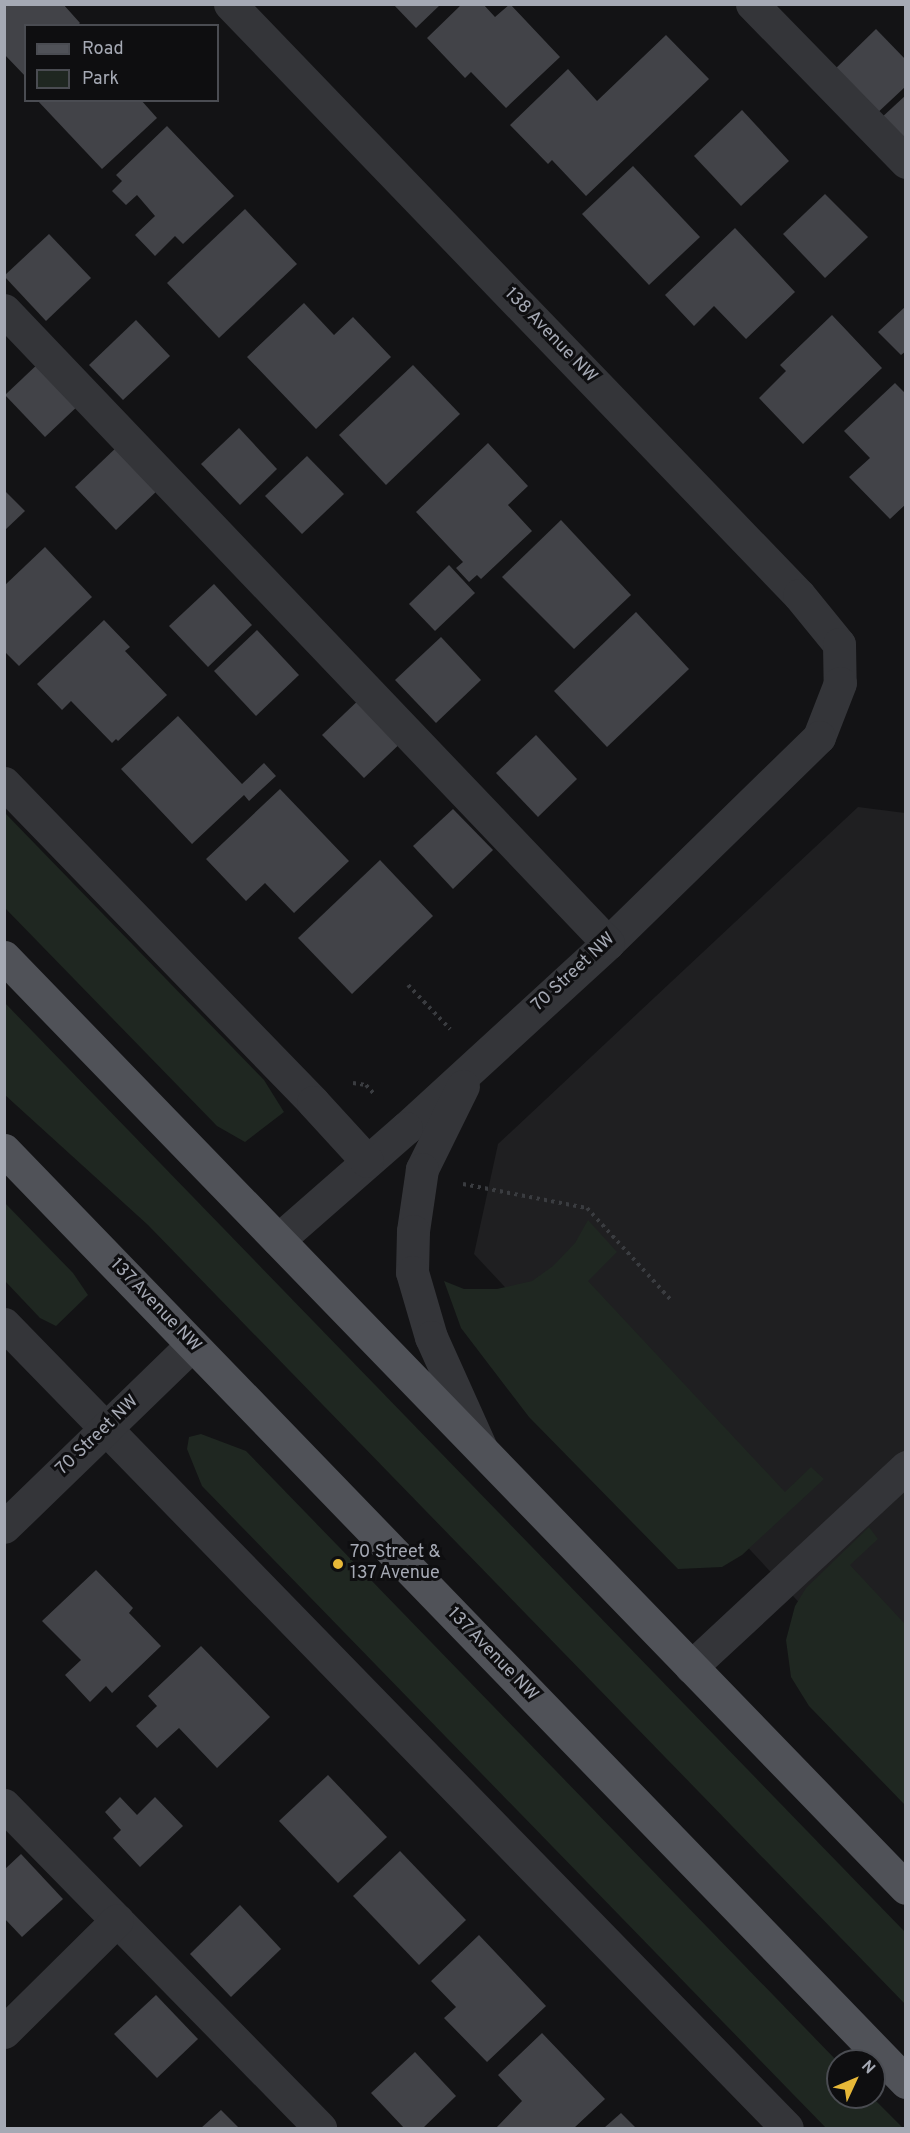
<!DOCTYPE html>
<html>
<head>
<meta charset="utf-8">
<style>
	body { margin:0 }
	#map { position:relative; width:910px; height:2133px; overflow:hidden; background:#131315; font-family:Overpass,sans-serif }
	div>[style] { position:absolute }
	.built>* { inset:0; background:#1f1f21 }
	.green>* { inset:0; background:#1f2721 }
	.building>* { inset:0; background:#424348 }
	.path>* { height:4px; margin-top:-2px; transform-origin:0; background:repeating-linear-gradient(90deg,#3a3c40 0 3px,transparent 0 7.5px) }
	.minor>* { height:33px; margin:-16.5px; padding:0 16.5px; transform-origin:16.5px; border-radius:16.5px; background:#343539 }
	.major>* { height:33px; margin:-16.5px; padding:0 16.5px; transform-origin:16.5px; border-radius:16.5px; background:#505258 }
	.dots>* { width:16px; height:16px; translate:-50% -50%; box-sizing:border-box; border:3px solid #0e0e10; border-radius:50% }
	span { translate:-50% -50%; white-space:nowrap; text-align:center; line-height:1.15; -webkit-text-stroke:6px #0e0e10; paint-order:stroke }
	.street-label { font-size:18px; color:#a5a9b4 }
	.poi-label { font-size:18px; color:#a5a9b4 }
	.left { translate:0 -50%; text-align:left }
	.frame { position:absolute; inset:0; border:6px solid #a5a9b4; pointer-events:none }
	.legend { position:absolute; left:24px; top:24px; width:195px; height:78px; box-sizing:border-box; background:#0e0e10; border:2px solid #4a4c52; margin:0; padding:8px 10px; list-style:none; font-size:18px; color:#a5a9b4 }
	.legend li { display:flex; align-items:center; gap:12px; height:30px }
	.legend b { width:30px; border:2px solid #4a4c52 }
	.north { position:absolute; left:826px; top:2049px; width:60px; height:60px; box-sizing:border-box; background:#0e0e10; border:2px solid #4a4c52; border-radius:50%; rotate:46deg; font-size:16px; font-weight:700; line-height:24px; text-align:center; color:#a5a9b4 }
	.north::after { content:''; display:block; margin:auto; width:21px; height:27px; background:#e7b838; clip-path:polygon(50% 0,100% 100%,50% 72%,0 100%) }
</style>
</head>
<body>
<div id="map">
	<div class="built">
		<div style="clip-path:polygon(858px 807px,905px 813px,905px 1716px,474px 1254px,498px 1144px)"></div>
	</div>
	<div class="green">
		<div style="clip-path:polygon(5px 813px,264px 1080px,284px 1112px,245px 1142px,217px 1126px,5px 908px)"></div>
		<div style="clip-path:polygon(5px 1003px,905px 1932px,905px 2004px,148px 1225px,5px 1095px)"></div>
		<div style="clip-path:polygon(4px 1202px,73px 1273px,88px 1295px,56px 1326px,40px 1318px,5px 1281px)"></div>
		<div style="clip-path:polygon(588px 1220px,617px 1252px,588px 1281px,785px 1492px,811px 1467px,824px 1479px,742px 1555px,722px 1567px,678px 1569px,529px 1417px,461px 1328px,444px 1281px,464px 1289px,497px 1289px,532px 1281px,553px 1266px,575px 1243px)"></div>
		<div style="clip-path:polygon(201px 1434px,246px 1451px,838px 2062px,838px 2097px,872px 2097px,903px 2128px,826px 2128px,202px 1486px,187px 1449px,189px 1437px)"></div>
		<div style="clip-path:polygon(869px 1527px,878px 1539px,850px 1565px,905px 1624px,905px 1805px,809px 1706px,791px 1677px,786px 1640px,795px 1606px,806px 1588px)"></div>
	</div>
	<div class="building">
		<div style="clip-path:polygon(4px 4px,63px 4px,80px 23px,77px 26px,26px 26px,26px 77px,4px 54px)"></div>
		<div style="clip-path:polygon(393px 4px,441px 4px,416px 28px)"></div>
		<div style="clip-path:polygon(462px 4px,483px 4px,495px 17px,510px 4px,560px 57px,506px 108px,471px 72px,465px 78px,427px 38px)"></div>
		<div style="clip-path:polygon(876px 29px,906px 60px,906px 86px,873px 117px,831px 73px)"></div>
		<div style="clip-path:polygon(666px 35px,709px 79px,586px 196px,552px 160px,548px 164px,510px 125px,568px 69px,597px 101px)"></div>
		<div style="clip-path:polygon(906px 95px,906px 145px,880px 119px)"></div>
		<div style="clip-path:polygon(37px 100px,141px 100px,157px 118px,102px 169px)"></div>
		<div style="clip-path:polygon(742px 110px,789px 161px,741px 206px,694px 156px)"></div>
		<div style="clip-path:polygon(167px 126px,234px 196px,183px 244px,175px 236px,155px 256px,135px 235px,155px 216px,137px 195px,126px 205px,112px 191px,122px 181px,116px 175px)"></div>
		<div style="clip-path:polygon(633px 166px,700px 237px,649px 285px,582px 214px)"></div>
		<div style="clip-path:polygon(825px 194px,868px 237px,825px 278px,783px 234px)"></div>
		<div style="clip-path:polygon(245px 209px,297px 264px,219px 338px,167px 283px)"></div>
		<div style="clip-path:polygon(735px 228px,795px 292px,746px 339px,714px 306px,694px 326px,665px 295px)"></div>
		<div style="clip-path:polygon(49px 234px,91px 278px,46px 321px,4px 276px)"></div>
		<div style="clip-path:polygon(304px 303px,334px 335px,353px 317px,391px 357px,316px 429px,247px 357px)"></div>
		<div style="clip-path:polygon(906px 306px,906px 351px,901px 355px,878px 332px)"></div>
		<div style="clip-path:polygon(832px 315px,882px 368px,803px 444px,759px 398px,786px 371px,780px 365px)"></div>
		<div style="clip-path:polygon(136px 320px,170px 356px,123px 400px,89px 365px)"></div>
		<div style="clip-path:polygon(42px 360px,82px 402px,45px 437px,5px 395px)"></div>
		<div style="clip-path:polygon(413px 365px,460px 414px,386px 485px,339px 435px)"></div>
		<div style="clip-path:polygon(895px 383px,906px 394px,906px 504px,890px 519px,849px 477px,870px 458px,844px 431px)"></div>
		<div style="clip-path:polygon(239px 428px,277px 469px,240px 505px,201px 464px)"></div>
		<div style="clip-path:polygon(488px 443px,528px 486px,508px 505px,532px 531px,481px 579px,477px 575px,469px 582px,456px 568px,463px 562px,416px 512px)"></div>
		<div style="clip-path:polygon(120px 444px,161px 487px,116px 530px,75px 487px)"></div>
		<div style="clip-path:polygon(307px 456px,344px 494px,302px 534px,265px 496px)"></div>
		<div style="clip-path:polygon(4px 490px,25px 511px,4px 531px)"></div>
		<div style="clip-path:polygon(561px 520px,631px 595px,574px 649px,502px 577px)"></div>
		<div style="clip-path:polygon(45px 547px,92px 597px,19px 666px,4px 651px,4px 586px)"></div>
		<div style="clip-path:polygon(449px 565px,475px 593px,435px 631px,409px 604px)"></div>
		<div style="clip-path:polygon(214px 584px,252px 625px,208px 667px,169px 626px)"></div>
		<div style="clip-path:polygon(636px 612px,689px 669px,607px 747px,554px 691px)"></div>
		<div style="clip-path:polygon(104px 620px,130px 647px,125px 651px,167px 695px,118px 741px,116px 739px,112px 743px,71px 701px,62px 710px,37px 684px)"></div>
		<div style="clip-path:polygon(257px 630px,299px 675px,256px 716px,214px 671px)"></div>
		<div style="clip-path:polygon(441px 637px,481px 680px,436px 723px,395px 680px)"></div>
		<div style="clip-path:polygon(365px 694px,407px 737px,364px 778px,322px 735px)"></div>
		<div style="clip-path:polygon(178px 716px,242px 784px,264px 763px,276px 776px,249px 801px,244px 795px,192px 844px,121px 769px)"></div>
		<div style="clip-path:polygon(536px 735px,577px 779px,538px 817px,496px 773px)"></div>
		<div style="clip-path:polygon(280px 789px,349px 861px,294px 913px,265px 883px,246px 901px,206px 859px)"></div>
		<div style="clip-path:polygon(453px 809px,493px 850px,453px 889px,413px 846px)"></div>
		<div style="clip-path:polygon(380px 860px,433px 916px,352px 994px,298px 938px)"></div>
		<div style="clip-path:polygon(96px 1570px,133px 1608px,129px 1613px,161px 1646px,112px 1693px,106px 1686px,90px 1702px,65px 1675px,81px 1660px,42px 1621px)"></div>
		<div style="clip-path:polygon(201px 1646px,270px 1717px,217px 1768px,179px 1728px,157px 1748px,136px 1726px,157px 1706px,148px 1696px)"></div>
		<div style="clip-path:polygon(328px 1775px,387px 1837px,338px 1883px,279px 1821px)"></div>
		<div style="clip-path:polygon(120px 1797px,137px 1815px,155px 1797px,183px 1826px,140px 1867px,113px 1838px,121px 1830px,105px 1812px)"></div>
		<div style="clip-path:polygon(400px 1851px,466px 1920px,419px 1965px,353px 1896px)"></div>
		<div style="clip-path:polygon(21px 1854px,63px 1899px,22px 1937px,4px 1918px,4px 1870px)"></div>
		<div style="clip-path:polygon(240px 1905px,281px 1949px,231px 1997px,190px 1954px)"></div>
		<div style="clip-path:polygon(479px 1935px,546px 2006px,487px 2062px,444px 2018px,456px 2007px,431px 1981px)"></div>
		<div style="clip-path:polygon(156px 1995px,198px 2039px,157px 2078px,114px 2034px)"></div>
		<div style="clip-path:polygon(542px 2033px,605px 2099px,574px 2128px,496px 2128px,522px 2101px,498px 2075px)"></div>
		<div style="clip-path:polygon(415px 2052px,456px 2096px,423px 2128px,404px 2128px,371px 2093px)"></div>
		<div style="clip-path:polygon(221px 2110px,239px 2128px,201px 2128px)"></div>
		<div style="clip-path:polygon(621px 2113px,636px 2128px,604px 2128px)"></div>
	</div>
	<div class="path">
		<div style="left:408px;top:985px;width:61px;rotate:46.3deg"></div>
		<div style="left:353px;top:1083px;width:13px;rotate:9deg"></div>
		<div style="left:366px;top:1085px;width:15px;rotate:48deg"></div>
		<div style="left:463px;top:1184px;width:126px;rotate:11deg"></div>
		<div style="left:587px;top:1208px;width:125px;rotate:47.6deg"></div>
	</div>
	<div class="minor">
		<div style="left:230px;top:4px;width:820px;rotate:46.09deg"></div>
		<div style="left:799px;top:595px;width:63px;rotate:50.8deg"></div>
		<div style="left:839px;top:644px;width:39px;rotate:89deg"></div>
		<div style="left:840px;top:683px;width:58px;rotate:111.3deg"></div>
		<div style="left:819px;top:737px;width:295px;rotate:135.7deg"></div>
		<div style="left:608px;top:943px;width:274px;rotate:137.5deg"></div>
		<div style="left:406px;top:1128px;width:170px;rotate:138.8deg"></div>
		<div style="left:752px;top:4px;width:221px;rotate:45.7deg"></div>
		<div style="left:4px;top:310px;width:875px;rotate:46.34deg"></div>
		<div style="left:4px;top:783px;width:444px;rotate:45.9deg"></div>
		<div style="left:313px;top:1102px;width:80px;rotate:47.5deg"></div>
		<div style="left:463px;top:1086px;width:93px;rotate:116.3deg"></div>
		<div style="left:422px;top:1169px;width:63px;rotate:98.3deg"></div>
		<div style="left:413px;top:1231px;width:41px;rotate:91.4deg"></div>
		<div style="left:412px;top:1272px;width:68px;rotate:73.7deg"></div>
		<div style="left:431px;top:1337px;width:122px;rotate:65.8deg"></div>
		<div style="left:4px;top:1324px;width:1122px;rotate:45.76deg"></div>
		<div style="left:4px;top:1527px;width:262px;rotate:-44.1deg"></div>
		<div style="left:691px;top:1667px;width:294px;rotate:-42.9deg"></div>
		<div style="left:4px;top:1805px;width:452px;rotate:45.6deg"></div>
		<div style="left:4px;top:2032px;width:159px;rotate:-44.7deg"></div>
	</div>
	<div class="major">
		<div style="left:4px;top:957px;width:1296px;rotate:45.91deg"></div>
		<div style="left:4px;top:1150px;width:1297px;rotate:45.94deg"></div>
	</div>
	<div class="dots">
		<div style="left:338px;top:1564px;background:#e7b838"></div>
	</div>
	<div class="street-label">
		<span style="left:550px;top:336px;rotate:46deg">138 Avenue NW</span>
		<span style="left:574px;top:973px;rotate:-43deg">70 Street NW</span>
		<span style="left:155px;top:1306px;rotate:46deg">137 Avenue NW</span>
		<span style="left:98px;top:1436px;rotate:-44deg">70 Street NW</span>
		<span style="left:492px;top:1655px;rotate:46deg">137 Avenue NW</span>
	</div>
	<div class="poi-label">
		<span class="left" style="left:350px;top:1564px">70 Street &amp;<br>137 Avenue</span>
	</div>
	<div class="frame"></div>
	<ul class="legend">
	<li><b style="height:8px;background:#505258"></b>Road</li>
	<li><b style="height:16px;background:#1f2721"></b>Park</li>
	</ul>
	<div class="north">N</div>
</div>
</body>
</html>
